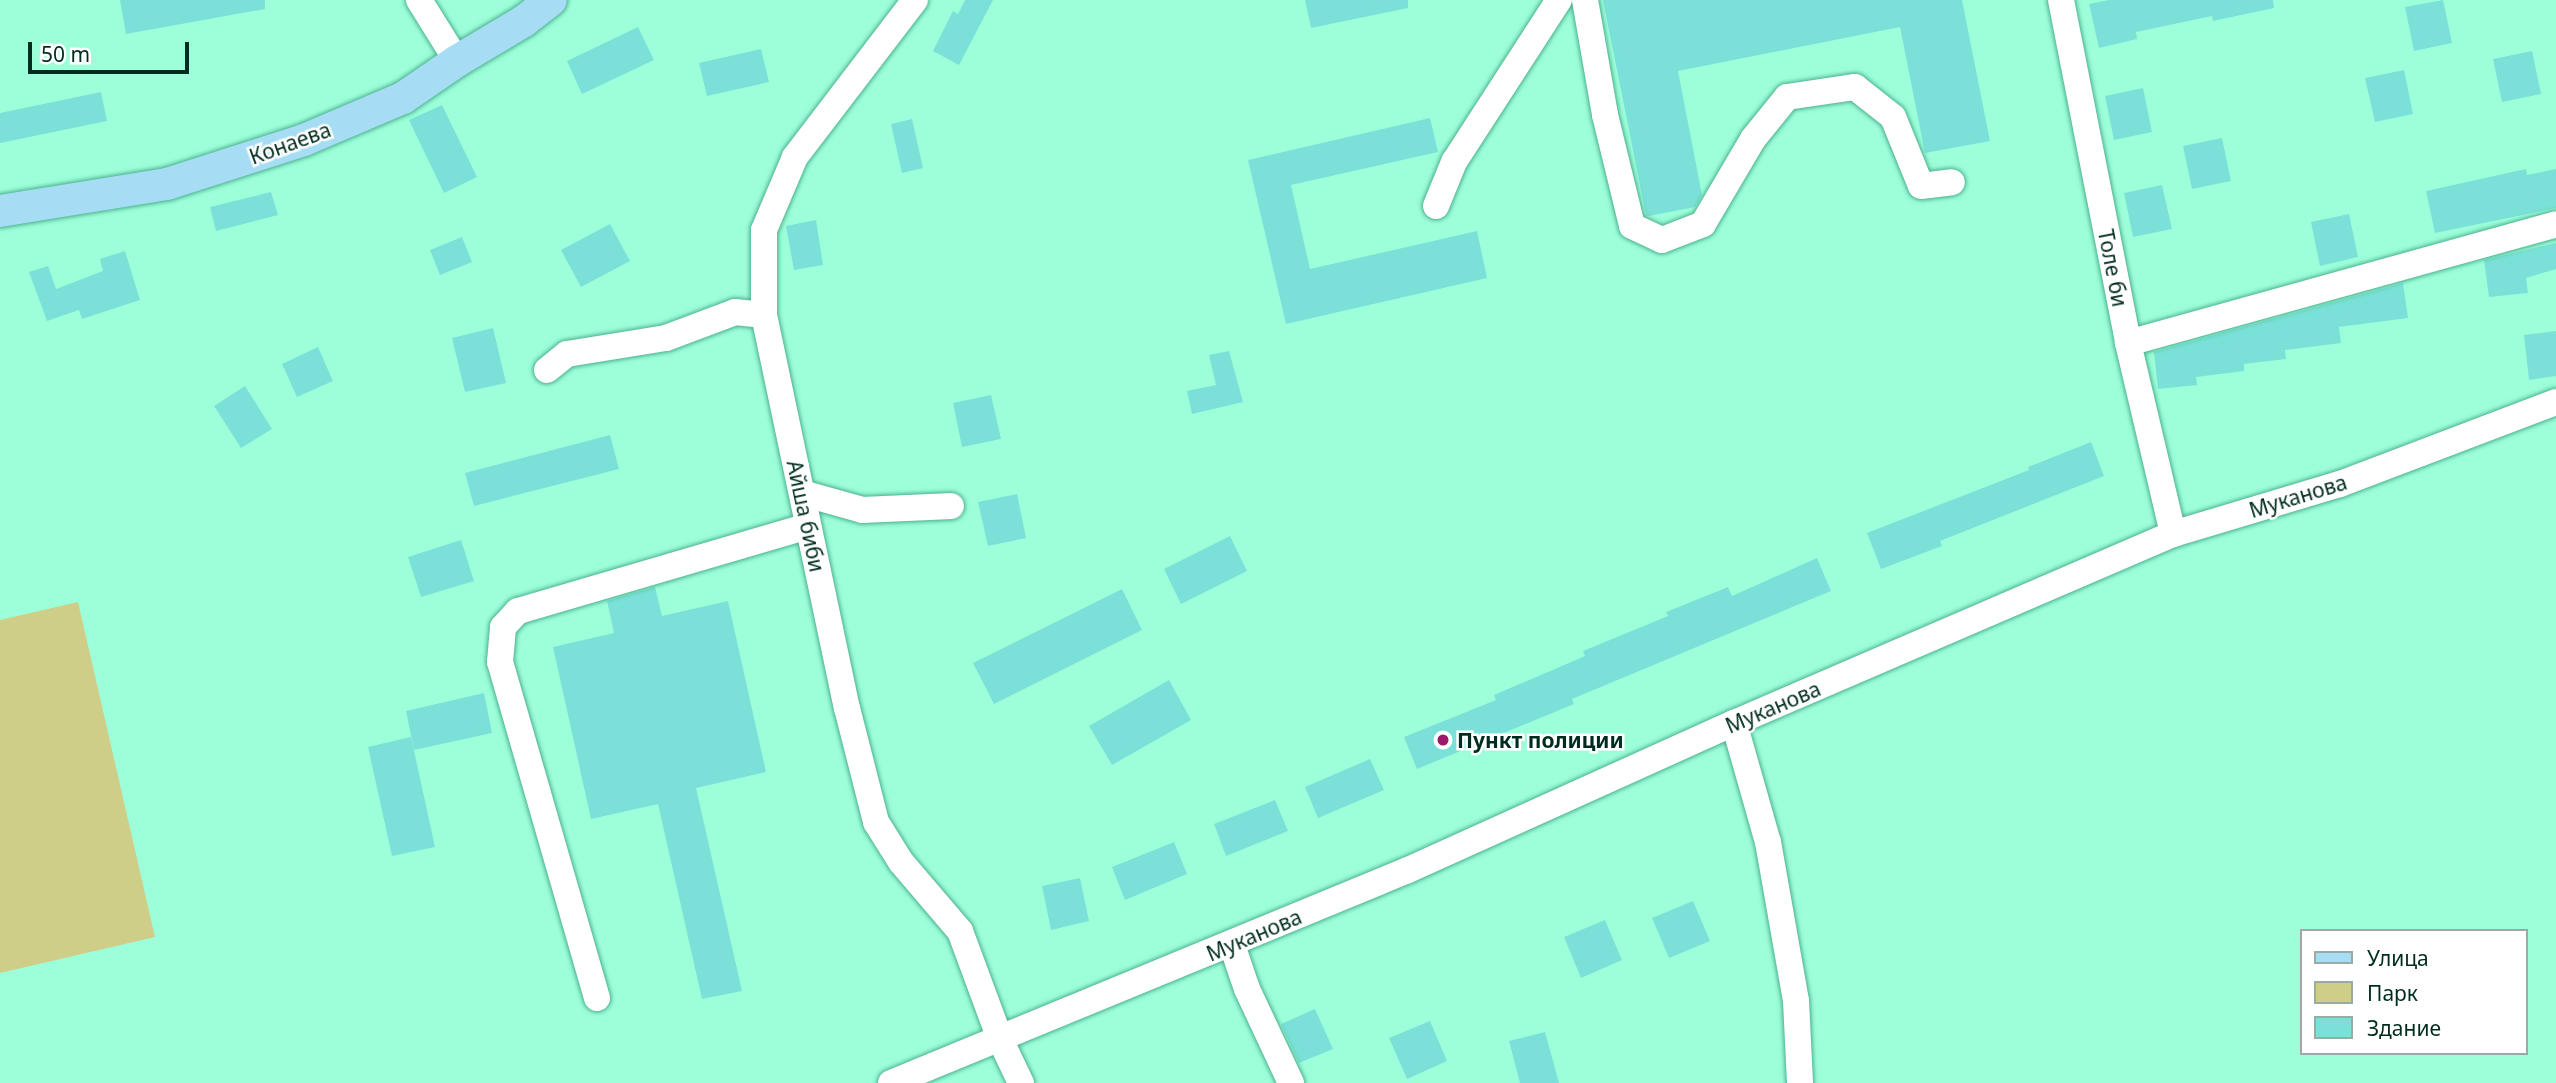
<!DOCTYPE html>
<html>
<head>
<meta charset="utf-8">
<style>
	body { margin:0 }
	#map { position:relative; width:2556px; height:1083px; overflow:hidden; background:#9cffda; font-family:"Noto Sans",sans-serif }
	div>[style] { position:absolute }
	.green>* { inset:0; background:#cece88 }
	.building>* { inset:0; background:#7be1d8 }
	.roads { filter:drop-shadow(0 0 2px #4db18f) drop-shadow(0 0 2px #4db18f) }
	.minor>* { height:26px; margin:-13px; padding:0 13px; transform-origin:13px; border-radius:13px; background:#fff }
	.major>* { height:32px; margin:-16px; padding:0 16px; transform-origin:16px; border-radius:16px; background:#a6ddf5 }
	.dots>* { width:19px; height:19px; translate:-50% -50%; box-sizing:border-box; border:4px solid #fff; border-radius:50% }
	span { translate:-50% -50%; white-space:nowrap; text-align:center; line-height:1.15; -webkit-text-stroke:5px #fff; paint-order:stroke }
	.street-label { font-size:21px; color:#002c1f }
	.poi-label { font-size:21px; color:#002c1f; font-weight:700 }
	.left { translate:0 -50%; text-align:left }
	.legend { position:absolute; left:2300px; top:929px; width:228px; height:126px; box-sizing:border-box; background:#fff; border:2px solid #99aba5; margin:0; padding:9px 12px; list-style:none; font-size:21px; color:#002c1f }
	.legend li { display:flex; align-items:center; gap:14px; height:35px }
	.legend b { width:35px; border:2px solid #99aba5 }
	.scale { position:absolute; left:28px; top:42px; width:161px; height:32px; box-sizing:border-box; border:4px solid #002c1f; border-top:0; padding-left:9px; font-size:21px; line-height:24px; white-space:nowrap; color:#002c1f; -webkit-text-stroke:5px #fff; paint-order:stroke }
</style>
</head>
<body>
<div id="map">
	<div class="green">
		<div style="clip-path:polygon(78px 602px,155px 937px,0 973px,0 620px)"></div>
	</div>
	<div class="building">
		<div style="clip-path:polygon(120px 0,265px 0,265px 9px,126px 34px)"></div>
		<div style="clip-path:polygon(965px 0,993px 0,959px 65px,933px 51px,953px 11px,958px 14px)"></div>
		<div style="clip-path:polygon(1305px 0,1408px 0,1408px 8px,1311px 28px)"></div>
		<div style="clip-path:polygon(1603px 0,1962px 0,1990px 141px,1925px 153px,1900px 27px,1678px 71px,1702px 195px,1695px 207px,1649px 216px,1646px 215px)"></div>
		<div style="clip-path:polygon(2109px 0,2273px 0,2274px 8px,2213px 21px,2212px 16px,2136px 32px,2137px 39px,2099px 48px,2089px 4px)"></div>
		<div style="clip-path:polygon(2443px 0,2452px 43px,2414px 51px,2405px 7px)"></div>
		<div style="clip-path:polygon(638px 27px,654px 60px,582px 94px,567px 61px)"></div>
		<div style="clip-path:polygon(761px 49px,769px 82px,707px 96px,699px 63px)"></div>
		<div style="clip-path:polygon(2532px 51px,2541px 94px,2502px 102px,2493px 59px)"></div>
		<div style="clip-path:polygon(2404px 70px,2413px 114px,2375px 122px,2365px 78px)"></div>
		<div style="clip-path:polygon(2143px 88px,2152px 132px,2114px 140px,2105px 96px)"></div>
		<div style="clip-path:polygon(101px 92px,107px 121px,0 143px,0 113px)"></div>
		<div style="clip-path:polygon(442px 105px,477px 177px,444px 193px,409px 120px)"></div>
		<div style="clip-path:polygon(1430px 118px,1438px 152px,1291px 185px,1310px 269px,1477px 231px,1487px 278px,1286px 324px,1248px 160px)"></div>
		<div style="clip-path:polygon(912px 119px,923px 168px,902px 173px,891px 124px)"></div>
		<div style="clip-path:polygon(2222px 138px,2231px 181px,2192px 189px,2183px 146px)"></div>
		<div style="clip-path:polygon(2526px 169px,2527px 175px,2556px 169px,2556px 208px,2435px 233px,2426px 191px)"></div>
		<div style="clip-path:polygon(2162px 185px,2172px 229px,2133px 237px,2124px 193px)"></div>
		<div style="clip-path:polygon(271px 192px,278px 215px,216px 231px,210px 207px)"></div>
		<div style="clip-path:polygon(2349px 214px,2358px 257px,2320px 266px,2311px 222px)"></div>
		<div style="clip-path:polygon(816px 220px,823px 265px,794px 270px,786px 226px)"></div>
		<div style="clip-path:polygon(610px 224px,630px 261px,581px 287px,561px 250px)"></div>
		<div style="clip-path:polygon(462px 237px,472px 262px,440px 275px,430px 250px)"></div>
		<div style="clip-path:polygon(2556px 243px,2556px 269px,2526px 278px,2528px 293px,2489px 297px,2484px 260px)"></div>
		<div style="clip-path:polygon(125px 251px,140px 300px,82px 319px,79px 310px,47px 321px,29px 272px,48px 266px,56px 289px,103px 271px,100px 259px)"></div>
		<div style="clip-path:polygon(2403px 283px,2408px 318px,2339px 327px,2341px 343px,2285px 350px,2286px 359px,2244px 364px,2244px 371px,2196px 377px,2197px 385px,2158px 389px,2154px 352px)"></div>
		<div style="clip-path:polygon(493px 328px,506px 383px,465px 392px,452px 338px)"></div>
		<div style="clip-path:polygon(2556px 331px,2556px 376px,2529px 380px,2524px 335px)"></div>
		<div style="clip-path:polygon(318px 347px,333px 381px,297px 397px,282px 364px)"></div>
		<div style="clip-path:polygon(1229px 351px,1243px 402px,1192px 414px,1187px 391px,1216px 385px,1209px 355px)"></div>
		<div style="clip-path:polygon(245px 386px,272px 429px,241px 448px,214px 406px)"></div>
		<div style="clip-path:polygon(991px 395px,1001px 439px,962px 447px,953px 403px)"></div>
		<div style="clip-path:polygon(610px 435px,619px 469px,474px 506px,465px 473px)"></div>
		<div style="clip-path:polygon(2091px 442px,2104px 476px,1940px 541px,1942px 546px,1881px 569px,1867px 533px,2029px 470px,2028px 467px)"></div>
		<div style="clip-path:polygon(1017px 494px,1026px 538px,988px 546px,978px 502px)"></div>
		<div style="clip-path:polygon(1230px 536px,1247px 571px,1181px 604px,1164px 569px)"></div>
		<div style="clip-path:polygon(461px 540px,474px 581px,421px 597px,408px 557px)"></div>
		<div style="clip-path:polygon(1817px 558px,1831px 591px,1572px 699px,1574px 704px,1417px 769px,1404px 737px,1496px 700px,1494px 695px,1585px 656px,1583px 651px,1668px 616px,1666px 612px,1728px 587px,1732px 596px)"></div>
		<div style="clip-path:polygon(655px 587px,662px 616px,728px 601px,766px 772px,696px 788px,742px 991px,702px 999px,658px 804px,591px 819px,553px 647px,614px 633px,607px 601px)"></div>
		<div style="clip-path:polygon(1122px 589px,1142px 630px,994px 704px,973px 663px)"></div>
		<div style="clip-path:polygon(1169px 680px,1191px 720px,1112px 765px,1089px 726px)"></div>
		<div style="clip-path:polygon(484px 693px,492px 733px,414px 750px,406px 711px)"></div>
		<div style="clip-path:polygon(411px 737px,435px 847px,392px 856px,368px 747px)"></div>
		<div style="clip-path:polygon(1370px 759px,1384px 790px,1318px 818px,1305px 787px)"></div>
		<div style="clip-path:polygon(1275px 800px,1288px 831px,1226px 856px,1214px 824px)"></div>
		<div style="clip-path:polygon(1174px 842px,1187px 874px,1125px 900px,1112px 867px)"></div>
		<div style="clip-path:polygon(1080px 878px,1089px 921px,1051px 930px,1042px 886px)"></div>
		<div style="clip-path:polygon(1693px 901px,1710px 941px,1669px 958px,1652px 918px)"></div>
		<div style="clip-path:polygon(1605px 920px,1622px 960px,1581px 978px,1564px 937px)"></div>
		<div style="clip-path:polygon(1315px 1009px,1333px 1049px,1299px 1063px,1281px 1024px)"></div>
		<div style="clip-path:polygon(1430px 1021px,1447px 1061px,1407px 1079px,1389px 1038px)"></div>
		<div style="clip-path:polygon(1545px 1032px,1559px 1083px,1520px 1083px,1509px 1041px)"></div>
	</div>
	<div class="roads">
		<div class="minor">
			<div style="left:419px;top:0;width:72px;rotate:58.1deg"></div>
			<div style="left:915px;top:0;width:198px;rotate:127.4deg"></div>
			<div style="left:795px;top:157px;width:79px;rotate:113deg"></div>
			<div style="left:764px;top:230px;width:85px;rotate:90deg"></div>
			<div style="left:764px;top:315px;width:402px;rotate:78.1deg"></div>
			<div style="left:847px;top:708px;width:118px;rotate:75.7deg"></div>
			<div style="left:876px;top:822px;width:47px;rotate:58deg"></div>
			<div style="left:901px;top:862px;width:91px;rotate:49.5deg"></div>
			<div style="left:960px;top:931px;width:115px;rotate:69.7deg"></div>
			<div style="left:1000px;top:1039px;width:49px;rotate:64.5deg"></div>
			<div style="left:1585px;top:0;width:117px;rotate:80.1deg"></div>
			<div style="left:1605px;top:115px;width:114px;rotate:76.3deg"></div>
			<div style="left:1632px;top:226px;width:33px;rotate:25deg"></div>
			<div style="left:1662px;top:240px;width:44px;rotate:-21.3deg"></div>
			<div style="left:1703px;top:224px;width:99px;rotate:-59.5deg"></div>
			<div style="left:1753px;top:139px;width:54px;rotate:-51deg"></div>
			<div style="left:1787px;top:97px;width:69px;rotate:-8.4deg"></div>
			<div style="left:1855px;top:87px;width:48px;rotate:38.3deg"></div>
			<div style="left:1893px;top:117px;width:74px;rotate:67.9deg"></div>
			<div style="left:1921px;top:186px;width:31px;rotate:-7deg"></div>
			<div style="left:2061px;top:0;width:349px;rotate:78.9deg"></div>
			<div style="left:2128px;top:343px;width:196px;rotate:76.7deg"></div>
			<div style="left:1436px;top:206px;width:48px;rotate:-67.8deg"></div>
			<div style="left:1454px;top:162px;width:193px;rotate:-57.1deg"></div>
			<div style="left:2128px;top:343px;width:444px;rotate:-15.5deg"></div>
			<div style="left:547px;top:370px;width:26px;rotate:-39deg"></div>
			<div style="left:567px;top:354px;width:100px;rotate:-9.2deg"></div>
			<div style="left:666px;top:338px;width:74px;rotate:-20.6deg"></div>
			<div style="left:735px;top:312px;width:29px;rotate:6deg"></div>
			<div style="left:802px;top:493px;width:63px;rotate:15.6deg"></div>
			<div style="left:863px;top:510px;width:88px;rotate:-2.6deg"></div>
			<div style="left:1734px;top:723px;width:124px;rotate:74.1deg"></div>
			<div style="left:1768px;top:842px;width:161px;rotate:80deg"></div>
			<div style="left:1796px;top:1001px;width:82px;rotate:87.2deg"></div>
			<div style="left:1232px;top:945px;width:46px;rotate:71.2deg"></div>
			<div style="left:1247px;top:989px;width:104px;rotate:64.9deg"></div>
			<div style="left:597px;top:998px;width:350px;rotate:-106.1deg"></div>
			<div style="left:500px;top:662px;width:35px;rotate:-85deg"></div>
			<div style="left:503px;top:627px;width:22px;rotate:-47deg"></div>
			<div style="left:518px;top:611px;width:302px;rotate:-16.3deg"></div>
			<div style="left:891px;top:1083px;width:559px;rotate:-22.39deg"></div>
			<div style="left:1408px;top:870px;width:358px;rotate:-24.3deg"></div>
			<div style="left:1734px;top:723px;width:478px;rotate:-23.3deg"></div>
			<div style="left:2173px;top:534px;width:174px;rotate:-16.7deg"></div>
			<div style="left:2340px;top:484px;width:231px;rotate:-20.8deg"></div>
		</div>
		<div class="major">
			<div style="left:0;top:211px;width:169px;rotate:-9.2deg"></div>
			<div style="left:167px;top:184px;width:144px;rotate:-17.8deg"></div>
			<div style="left:304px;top:140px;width:108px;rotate:-23deg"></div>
			<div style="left:403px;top:98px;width:65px;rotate:-34.4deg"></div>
			<div style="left:457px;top:61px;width:78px;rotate:-30.8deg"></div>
			<div style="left:524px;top:21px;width:34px;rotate:-38deg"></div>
		</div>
	</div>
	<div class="dots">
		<div style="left:1443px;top:740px;background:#9c196c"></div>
	</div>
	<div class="street-label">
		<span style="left:290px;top:143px;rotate:-20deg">Конаева</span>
		<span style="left:2113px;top:268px;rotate:79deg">Толе би</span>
		<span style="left:2298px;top:496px;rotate:-17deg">Муканова</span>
		<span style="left:806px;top:516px;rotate:78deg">Айша биби</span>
		<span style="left:1773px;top:707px;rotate:-23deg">Муканова</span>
		<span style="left:1254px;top:935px;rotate:-23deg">Муканова</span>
	</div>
	<div class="poi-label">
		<span class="left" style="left:1457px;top:740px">Пункт полиции</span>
	</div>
	<ul class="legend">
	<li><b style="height:9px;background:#a6ddf5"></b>Улица</li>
	<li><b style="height:19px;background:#cece88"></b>Парк</li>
	<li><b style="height:19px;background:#7be1d8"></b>Здание</li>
	</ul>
	<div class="scale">50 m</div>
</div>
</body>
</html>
